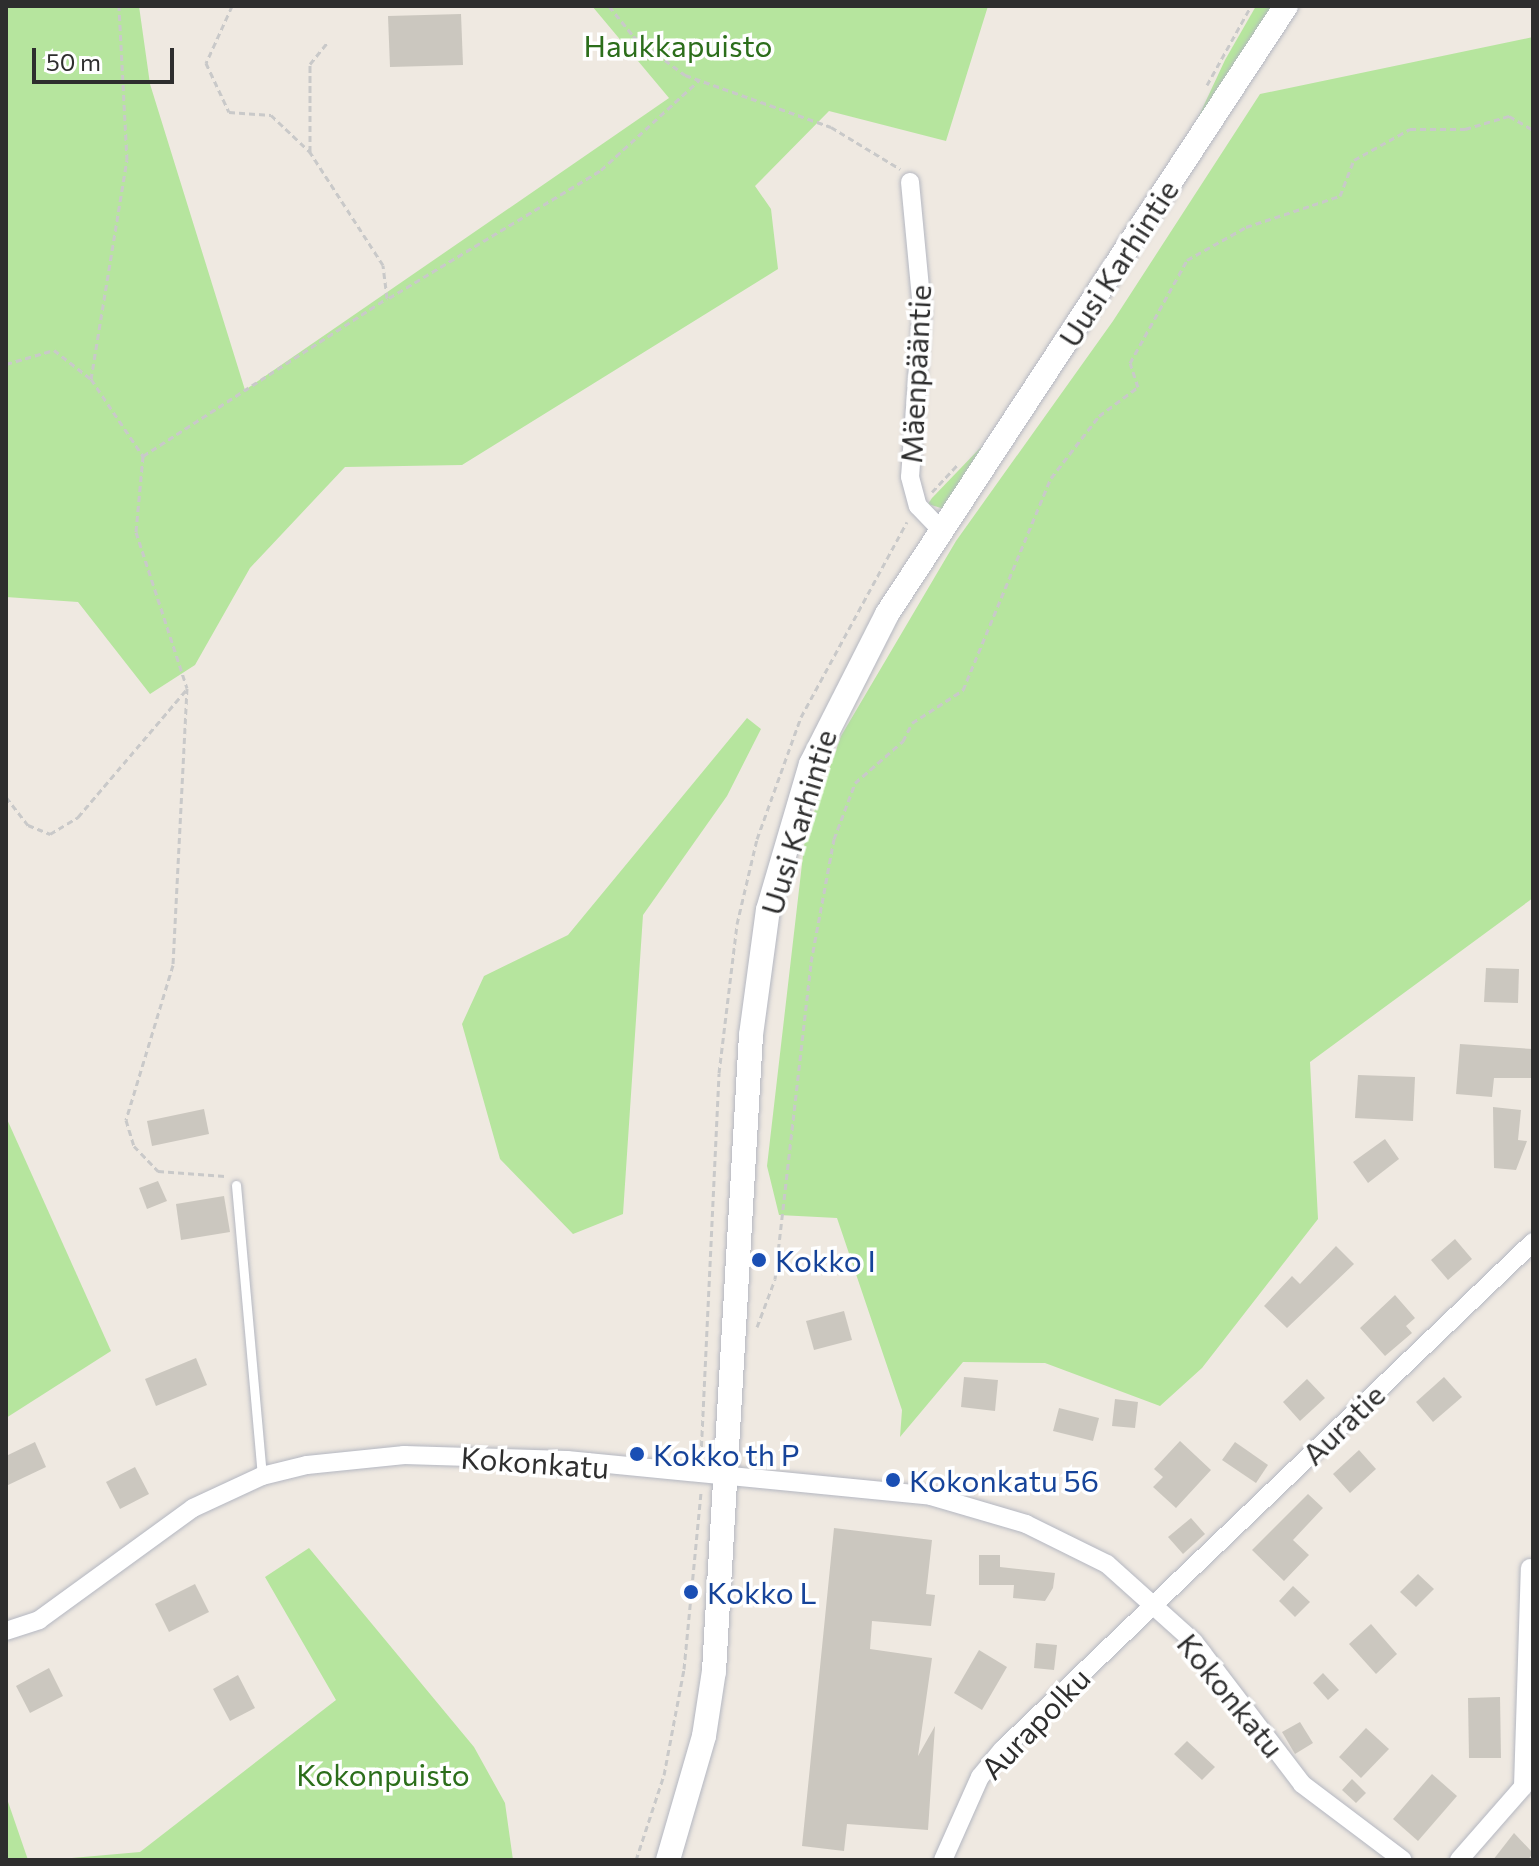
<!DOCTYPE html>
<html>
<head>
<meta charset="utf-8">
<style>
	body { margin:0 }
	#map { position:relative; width:1539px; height:1866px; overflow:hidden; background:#efe9e1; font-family:Commissioner,sans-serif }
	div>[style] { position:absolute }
	.green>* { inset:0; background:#b6e59e }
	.building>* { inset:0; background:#cbc7bf }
	.path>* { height:3px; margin-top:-1.5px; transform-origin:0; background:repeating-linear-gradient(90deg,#c9c9c9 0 6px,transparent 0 10px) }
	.roads { filter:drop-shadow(0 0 2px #b4b7c1) drop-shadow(0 0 2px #b4b7c1) }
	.service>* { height:9px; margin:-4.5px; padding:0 4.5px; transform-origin:4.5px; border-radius:4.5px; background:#fff }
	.minor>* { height:18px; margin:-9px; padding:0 9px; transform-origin:9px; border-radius:9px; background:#fff }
	.tertiary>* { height:24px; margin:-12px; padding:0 12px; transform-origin:12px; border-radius:12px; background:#fff }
	.dots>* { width:22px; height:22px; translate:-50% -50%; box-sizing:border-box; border:4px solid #fff; border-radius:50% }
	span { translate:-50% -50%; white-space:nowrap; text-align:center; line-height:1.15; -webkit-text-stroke:7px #fff; paint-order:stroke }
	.park-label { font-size:30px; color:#2c6e1b }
	.street-label { font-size:30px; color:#2e2e2e }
	.transit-label { font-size:30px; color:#164399 }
	.left { translate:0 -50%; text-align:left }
	.frame { position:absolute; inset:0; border:8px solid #2e2e2e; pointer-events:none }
	.scale { position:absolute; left:32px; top:48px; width:142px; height:36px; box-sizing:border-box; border:4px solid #2e2e2e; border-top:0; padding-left:10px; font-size:24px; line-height:28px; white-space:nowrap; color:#2e2e2e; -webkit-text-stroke:6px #fff; paint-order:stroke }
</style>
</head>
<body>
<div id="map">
	<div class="green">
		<div style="clip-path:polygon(6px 6px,139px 6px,150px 84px,245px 390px,669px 98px,592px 6px,988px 6px,946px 141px,829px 111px,755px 186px,771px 209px,778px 269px,462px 465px,345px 467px,250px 568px,195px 665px,150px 694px,78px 602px,6px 597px)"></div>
		<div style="clip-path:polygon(1256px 6px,1275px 6px,1190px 135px,1225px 60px)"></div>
		<div style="clip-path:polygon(1533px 37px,1533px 898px,1310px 1062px,1318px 1219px,1202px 1368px,1160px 1406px,1045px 1363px,963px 1362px,900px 1437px,902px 1410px,837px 1218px,779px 1215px,767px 1166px,805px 838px,841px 736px,956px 541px,1113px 321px,1260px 94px)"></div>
		<div style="clip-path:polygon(982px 446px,944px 509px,928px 504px,932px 498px)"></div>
		<div style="clip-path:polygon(747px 718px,761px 729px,727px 796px,643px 915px,623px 1214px,573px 1234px,500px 1159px,462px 1024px,484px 976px,568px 935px)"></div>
		<div style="clip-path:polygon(6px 1117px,111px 1351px,6px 1418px)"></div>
		<div style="clip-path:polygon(309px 1548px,474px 1747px,505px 1803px,513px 1860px,49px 1860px,140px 1852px,336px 1700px,265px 1577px)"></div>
		<div style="clip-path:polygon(6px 1796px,28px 1860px,6px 1860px)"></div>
	</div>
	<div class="building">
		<div style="clip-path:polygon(461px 14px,463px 65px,390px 67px,388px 16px)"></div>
		<div style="clip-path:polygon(1486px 968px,1519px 969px,1518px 1003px,1484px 1002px)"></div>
		<div style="clip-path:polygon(1460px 1044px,1533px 1049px,1533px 1078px,1494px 1078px,1492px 1097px,1456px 1094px)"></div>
		<div style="clip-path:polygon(1358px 1075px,1415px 1077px,1413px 1121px,1355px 1118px)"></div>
		<div style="clip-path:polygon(1493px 1107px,1521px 1110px,1518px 1140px,1527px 1141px,1516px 1170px,1494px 1168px)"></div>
		<div style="clip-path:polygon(204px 1109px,209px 1134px,152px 1146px,147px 1121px)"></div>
		<div style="clip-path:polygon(1385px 1139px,1399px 1159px,1368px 1183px,1353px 1162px)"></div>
		<div style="clip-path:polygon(158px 1181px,167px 1201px,147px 1209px,139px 1188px)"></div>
		<div style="clip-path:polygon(224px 1196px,230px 1232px,181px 1240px,176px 1204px)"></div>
		<div style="clip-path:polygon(1455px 1239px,1472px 1259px,1448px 1280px,1431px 1260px)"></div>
		<div style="clip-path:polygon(1336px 1246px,1354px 1264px,1287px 1328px,1264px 1306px,1292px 1276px,1300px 1284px)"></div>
		<div style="clip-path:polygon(1395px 1295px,1415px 1318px,1406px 1326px,1412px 1333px,1385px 1356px,1360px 1328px)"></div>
		<div style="clip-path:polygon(844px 1311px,852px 1340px,814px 1350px,806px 1321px)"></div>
		<div style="clip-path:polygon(196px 1358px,207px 1385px,156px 1406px,145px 1379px)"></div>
		<div style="clip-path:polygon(964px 1377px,998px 1380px,995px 1411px,961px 1407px)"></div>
		<div style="clip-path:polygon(1444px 1377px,1462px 1397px,1433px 1422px,1416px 1402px)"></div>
		<div style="clip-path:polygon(1307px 1379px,1325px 1398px,1300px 1421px,1283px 1402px)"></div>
		<div style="clip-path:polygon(1115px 1399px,1138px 1402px,1135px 1428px,1112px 1426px)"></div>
		<div style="clip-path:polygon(1059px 1408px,1099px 1418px,1093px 1441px,1053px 1431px)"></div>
		<div style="clip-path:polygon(1180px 1441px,1211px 1470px,1176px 1508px,1153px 1487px,1163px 1477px,1154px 1469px)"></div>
		<div style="clip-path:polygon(35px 1442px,46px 1467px,6px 1486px,6px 1456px)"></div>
		<div style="clip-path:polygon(1235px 1442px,1268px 1465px,1256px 1483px,1222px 1460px)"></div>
		<div style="clip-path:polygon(1359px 1450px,1376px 1469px,1350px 1493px,1333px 1474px)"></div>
		<div style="clip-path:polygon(135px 1467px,149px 1494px,120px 1509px,106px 1482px)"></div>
		<div style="clip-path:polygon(1308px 1494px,1323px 1508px,1293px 1540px,1309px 1555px,1284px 1581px,1252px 1550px)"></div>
		<div style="clip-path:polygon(1191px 1518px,1205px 1534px,1183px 1554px,1168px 1537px)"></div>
		<div style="clip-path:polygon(834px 1528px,932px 1540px,926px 1594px,935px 1595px,931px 1626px,872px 1621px,870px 1649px,932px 1658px,918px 1756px,935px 1726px,928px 1830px,847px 1824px,844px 1851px,802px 1846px)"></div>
		<div style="clip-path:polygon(979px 1555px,1000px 1555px,1000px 1567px,1055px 1573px,1053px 1588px,1045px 1601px,1013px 1598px,1014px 1585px,979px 1585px)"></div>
		<div style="clip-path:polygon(1418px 1574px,1434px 1589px,1416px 1607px,1400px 1592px)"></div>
		<div style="clip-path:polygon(195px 1584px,209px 1612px,169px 1632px,155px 1604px)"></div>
		<div style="clip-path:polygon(1293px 1586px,1310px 1602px,1295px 1617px,1279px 1601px)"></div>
		<div style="clip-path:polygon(1371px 1624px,1397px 1654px,1376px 1674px,1349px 1644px)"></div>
		<div style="clip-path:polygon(1036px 1643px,1057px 1645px,1054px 1670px,1034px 1668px)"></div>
		<div style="clip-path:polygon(979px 1650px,1007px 1667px,982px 1710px,954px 1693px)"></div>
		<div style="clip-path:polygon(49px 1668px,63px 1696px,30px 1713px,16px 1686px)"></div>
		<div style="clip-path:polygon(1323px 1673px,1339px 1690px,1328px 1700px,1313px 1683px)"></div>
		<div style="clip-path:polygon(238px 1675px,255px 1708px,230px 1721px,213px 1689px)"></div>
		<div style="clip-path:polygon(1500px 1697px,1501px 1758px,1469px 1758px,1468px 1698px)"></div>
		<div style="clip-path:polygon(1300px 1722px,1313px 1743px,1295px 1754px,1282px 1732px)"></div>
		<div style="clip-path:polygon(1366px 1728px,1389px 1749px,1361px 1778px,1339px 1757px)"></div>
		<div style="clip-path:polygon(1187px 1741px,1215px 1767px,1202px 1780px,1174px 1754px)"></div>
		<div style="clip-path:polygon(1432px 1774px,1457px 1796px,1418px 1841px,1393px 1819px)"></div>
		<div style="clip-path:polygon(1352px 1779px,1366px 1793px,1356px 1803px,1342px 1790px)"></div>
		<div style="clip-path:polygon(1514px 1833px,1533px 1853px,1528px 1860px,1493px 1860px)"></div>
	</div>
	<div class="path">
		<div style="left:232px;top:6px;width:63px;rotate:114.5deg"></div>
		<div style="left:206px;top:63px;width:54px;rotate:64.9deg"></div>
		<div style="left:229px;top:112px;width:42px;rotate:4.1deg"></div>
		<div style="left:271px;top:115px;width:54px;rotate:43.5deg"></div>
		<div style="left:609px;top:6px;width:38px;rotate:51deg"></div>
		<div style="left:633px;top:36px;width:65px;rotate:36.9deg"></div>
		<div style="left:685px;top:75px;width:155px;rotate:19.6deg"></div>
		<div style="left:831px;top:127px;width:81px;rotate:31.3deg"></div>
		<div style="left:1207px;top:85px;width:90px;rotate:-60.9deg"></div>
		<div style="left:389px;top:298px;width:248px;rotate:-31.1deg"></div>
		<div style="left:601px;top:170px;width:132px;rotate:-42.5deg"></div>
		<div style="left:6px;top:364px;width:50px;rotate:-16.3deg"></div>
		<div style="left:54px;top:350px;width:47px;rotate:38.1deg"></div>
		<div style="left:91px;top:379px;width:93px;rotate:56deg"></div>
		<div style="left:143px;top:456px;width:76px;rotate:95.3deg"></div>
		<div style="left:136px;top:532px;width:164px;rotate:71.9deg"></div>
		<div style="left:187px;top:688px;width:277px;rotate:92.9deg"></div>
		<div style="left:173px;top:965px;width:162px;rotate:106.9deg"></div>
		<div style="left:126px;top:1120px;width:27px;rotate:73deg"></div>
		<div style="left:134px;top:1146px;width:35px;rotate:46deg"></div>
		<div style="left:158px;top:1171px;width:67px;rotate:4.3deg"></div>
		<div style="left:91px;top:379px;width:222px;rotate:-80.7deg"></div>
		<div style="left:127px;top:160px;width:154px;rotate:-93deg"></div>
		<div style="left:143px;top:456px;width:291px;rotate:-32.9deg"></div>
		<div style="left:387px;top:298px;width:33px;rotate:-97deg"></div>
		<div style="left:383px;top:265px;width:135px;rotate:-122.9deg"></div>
		<div style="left:310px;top:152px;width:88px;rotate:-90deg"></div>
		<div style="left:310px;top:64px;width:27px;rotate:-51deg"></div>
		<div style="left:932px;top:492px;width:37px;rotate:-47deg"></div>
		<div style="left:6px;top:797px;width:36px;rotate:52deg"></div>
		<div style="left:28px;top:825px;width:24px;rotate:22deg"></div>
		<div style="left:50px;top:834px;width:33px;rotate:-31deg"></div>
		<div style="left:78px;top:817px;width:168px;rotate:-49.6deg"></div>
		<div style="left:757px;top:1327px;width:51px;rotate:-69.4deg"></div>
		<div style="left:775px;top:1279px;width:319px;rotate:-83.5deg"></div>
		<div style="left:811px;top:962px;width:125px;rotate:-79.4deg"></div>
		<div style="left:834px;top:839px;width:60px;rotate:-69.4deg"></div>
		<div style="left:855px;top:783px;width:64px;rotate:-41.2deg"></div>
		<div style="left:903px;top:741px;width:20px;rotate:-63deg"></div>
		<div style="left:912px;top:723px;width:61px;rotate:-32.9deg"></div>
		<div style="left:963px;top:690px;width:230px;rotate:-67.5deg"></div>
		<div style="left:1051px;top:478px;width:78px;rotate:-52.3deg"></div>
		<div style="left:1099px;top:416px;width:49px;rotate:-36.6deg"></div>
		<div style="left:1138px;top:387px;width:25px;rotate:-108deg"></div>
		<div style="left:1130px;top:363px;width:118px;rotate:-61deg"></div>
		<div style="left:1187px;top:260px;width:68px;rotate:-29.2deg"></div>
		<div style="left:1246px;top:227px;width:99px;rotate:-18.3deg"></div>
		<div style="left:1340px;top:196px;width:39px;rotate:-69deg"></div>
		<div style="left:1354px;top:160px;width:64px;rotate:-29deg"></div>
		<div style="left:1410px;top:129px;width:55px"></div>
		<div style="left:1465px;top:129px;width:46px;rotate:-16.5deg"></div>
		<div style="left:1509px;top:116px;width:28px;rotate:30deg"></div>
		<div style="left:701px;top:1456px;width:383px;rotate:-87.3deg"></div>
		<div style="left:719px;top:1073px;width:150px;rotate:-83.1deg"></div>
		<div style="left:737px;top:924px;width:87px;rotate:-76.8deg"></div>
		<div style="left:757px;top:839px;width:130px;rotate:-70.2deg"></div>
		<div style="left:801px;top:717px;width:222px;rotate:-61.5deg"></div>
		<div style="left:636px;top:1860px;width:89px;rotate:-71.8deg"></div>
		<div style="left:664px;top:1775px;width:108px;rotate:-79.3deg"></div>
		<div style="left:684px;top:1669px;width:179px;rotate:-84.5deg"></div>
	</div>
	<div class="roads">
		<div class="service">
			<div style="left:236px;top:1185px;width:292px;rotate:84.9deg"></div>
		</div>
		<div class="minor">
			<div style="left:910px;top:182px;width:129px;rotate:84.6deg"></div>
			<div style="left:922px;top:310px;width:167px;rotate:94.1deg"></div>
			<div style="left:910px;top:477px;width:30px;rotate:75deg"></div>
			<div style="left:918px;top:506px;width:35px;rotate:46deg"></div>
			<div style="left:6px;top:1631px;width:35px;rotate:-18deg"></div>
			<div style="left:39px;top:1620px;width:190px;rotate:-36deg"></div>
			<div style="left:193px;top:1508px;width:76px;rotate:-24.9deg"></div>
			<div style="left:262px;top:1476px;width:46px;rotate:-13.7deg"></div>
			<div style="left:307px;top:1465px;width:98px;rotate:-5.9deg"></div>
			<div style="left:404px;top:1455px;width:163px;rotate:1.8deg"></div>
			<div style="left:567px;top:1460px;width:366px;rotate:5.6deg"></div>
			<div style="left:931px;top:1496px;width:99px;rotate:16.4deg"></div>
			<div style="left:1026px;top:1524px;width:90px;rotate:26.3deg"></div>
			<div style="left:1107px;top:1564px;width:117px;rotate:41.9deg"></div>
			<div style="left:1194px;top:1642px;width:178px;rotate:52.7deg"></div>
			<div style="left:1302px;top:1784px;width:126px;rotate:37deg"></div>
			<div style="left:943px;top:1860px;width:91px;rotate:-66deg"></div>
			<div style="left:980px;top:1777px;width:35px;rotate:-51deg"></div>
			<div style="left:1002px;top:1750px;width:735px;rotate:-43.73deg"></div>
			<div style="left:1459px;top:1860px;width:97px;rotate:-48.8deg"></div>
			<div style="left:1523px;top:1787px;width:219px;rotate:-88.2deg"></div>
		</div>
		<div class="tertiary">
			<div style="left:668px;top:1860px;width:129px;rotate:-73.8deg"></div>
			<div style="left:704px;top:1736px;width:66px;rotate:-81.3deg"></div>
			<div style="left:714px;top:1671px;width:637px;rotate:-86.67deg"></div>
			<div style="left:751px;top:1035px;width:126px;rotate:-82.3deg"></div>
			<div style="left:768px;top:910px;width:152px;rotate:-73.6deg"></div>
			<div style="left:811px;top:764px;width:168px;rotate:-63.1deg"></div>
			<div style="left:887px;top:614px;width:727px;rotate:-56.73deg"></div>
		</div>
	</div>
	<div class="dots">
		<div style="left:759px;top:1260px;background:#1a4fb4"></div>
		<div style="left:637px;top:1454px;background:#1a4fb4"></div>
		<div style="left:893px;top:1480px;background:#1a4fb4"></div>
		<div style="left:691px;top:1592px;background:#1a4fb4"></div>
	</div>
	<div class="park-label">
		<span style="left:678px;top:45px">Haukkapuisto</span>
		<span style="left:383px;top:1774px">Kokonpuisto</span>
	</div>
	<div class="street-label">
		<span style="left:1118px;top:263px;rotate:-57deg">Uusi Karhintie</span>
		<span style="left:915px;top:374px;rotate:-87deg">Mäenpääntie</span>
		<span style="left:798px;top:822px;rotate:-73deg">Uusi Karhintie</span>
		<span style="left:1343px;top:1424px;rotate:-44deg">Auratie</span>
		<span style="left:535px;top:1462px;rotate:4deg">Kokonkatu</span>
		<span style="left:1231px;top:1695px;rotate:51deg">Kokonkatu</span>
		<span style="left:1035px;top:1723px;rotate:-46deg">Aurapolku</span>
	</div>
	<div class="transit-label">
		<span class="left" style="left:775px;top:1260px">Kokko I</span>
		<span class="left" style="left:653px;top:1454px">Kokko th P</span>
		<span class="left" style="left:909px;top:1480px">Kokonkatu 56</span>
		<span class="left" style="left:707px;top:1592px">Kokko L</span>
	</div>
	<div class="frame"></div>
	<div class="scale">50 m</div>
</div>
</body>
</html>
